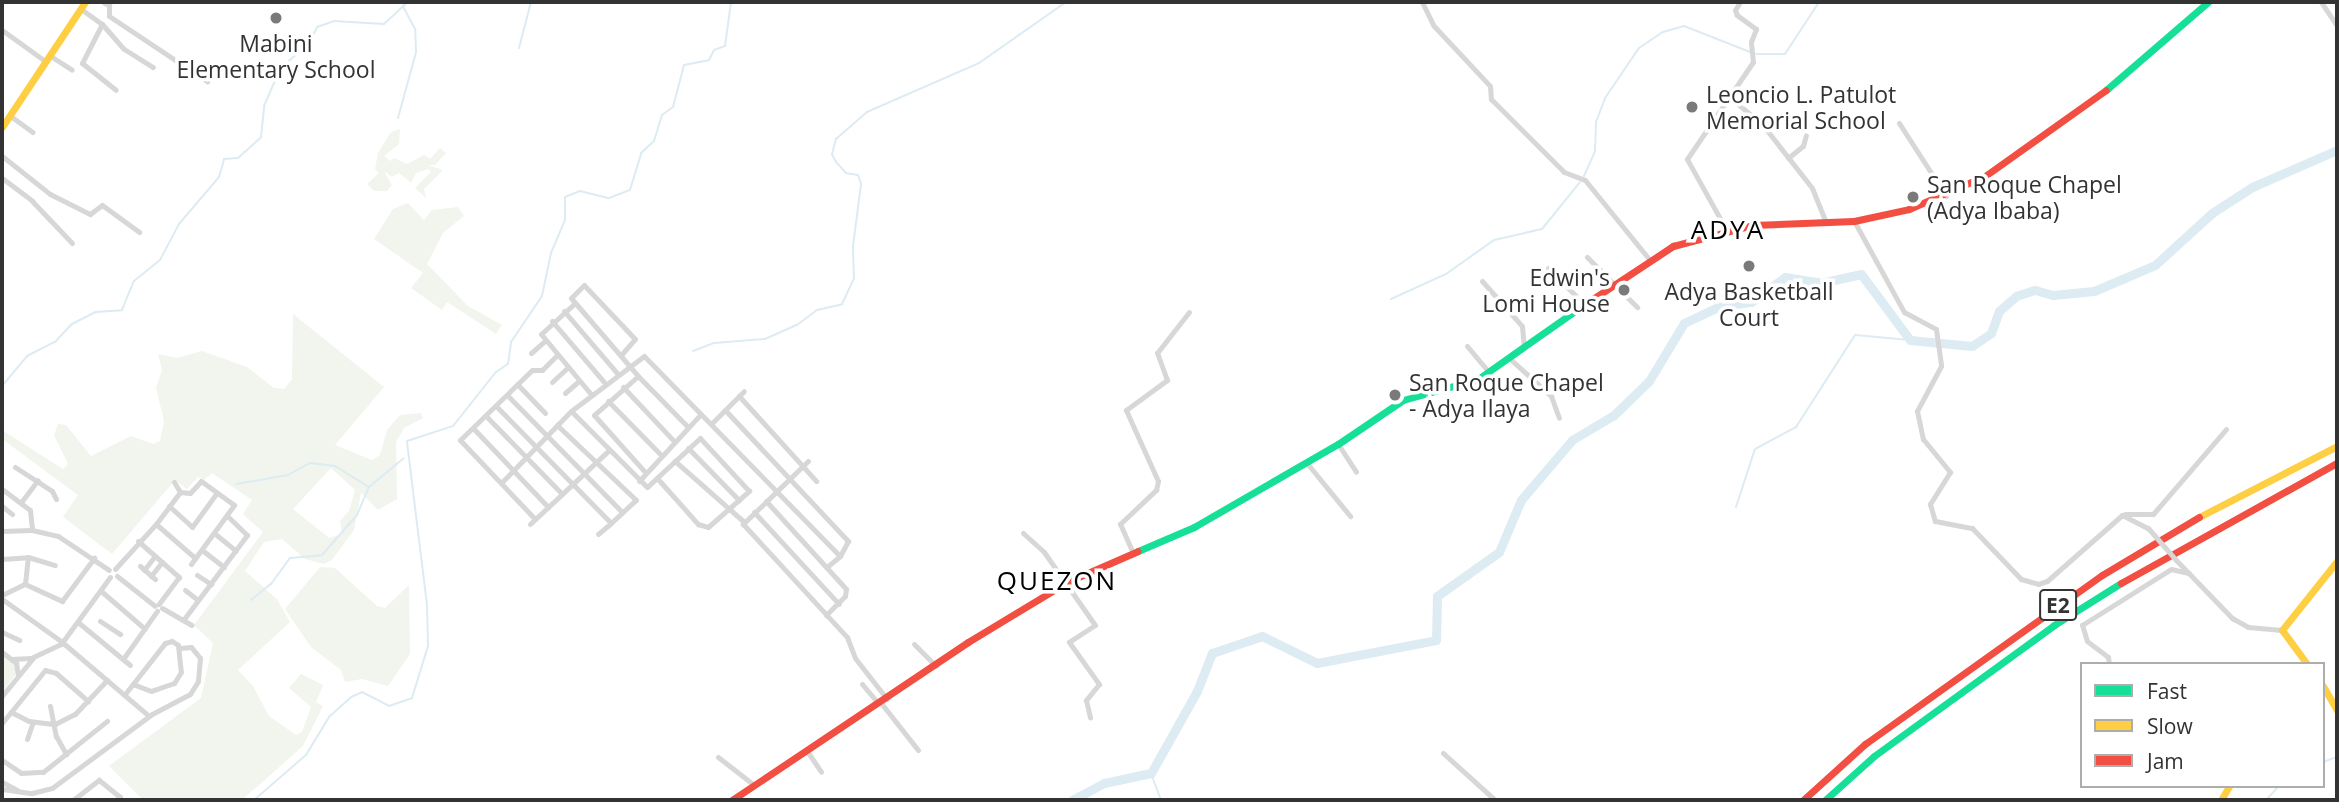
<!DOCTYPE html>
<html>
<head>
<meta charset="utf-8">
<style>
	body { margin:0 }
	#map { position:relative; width:2339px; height:802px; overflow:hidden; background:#fff; font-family:"Open Sans",sans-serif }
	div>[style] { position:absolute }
	.green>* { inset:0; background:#f1f5ed }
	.stream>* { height:2px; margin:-1px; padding:0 1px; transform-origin:1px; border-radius:1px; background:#ddebf3 }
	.river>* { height:9px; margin:-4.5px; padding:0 4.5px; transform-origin:4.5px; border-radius:4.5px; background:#ddebf3 }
	.street>* { height:5px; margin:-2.5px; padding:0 2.5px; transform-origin:2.5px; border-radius:2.5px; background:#d7d7d7 }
	.fast>* { height:7px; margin:-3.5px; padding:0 3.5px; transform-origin:3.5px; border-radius:3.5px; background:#16e098 }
	.slow>* { height:7px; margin:-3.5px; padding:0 3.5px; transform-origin:3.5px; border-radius:3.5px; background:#ffcf43 }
	.jam>* { height:7px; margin:-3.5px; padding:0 3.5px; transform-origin:3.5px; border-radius:3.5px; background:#f24e42 }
	.street-bridge>* { height:5px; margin:-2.5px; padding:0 2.5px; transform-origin:2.5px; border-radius:2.5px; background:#d7d7d7 }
	.dots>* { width:19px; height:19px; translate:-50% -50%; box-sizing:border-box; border:4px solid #fff; border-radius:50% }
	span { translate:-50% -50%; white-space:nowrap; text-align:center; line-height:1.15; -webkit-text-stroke:7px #fff; paint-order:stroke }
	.shield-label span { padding:2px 5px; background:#fff; border:2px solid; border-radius:5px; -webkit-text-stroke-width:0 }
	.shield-label { font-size:21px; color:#333; font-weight:700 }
	.poi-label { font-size:23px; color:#333 }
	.left { translate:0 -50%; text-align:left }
	.right { translate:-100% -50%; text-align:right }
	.quarter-label { font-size:26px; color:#000; letter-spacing:2px }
	.frame { position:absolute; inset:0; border:4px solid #333; pointer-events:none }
	.legend { position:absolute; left:2080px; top:662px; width:245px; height:126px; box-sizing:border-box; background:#fff; border:2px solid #adadad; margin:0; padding:9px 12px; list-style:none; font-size:21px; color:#333 }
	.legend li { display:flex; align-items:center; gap:14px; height:35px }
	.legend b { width:35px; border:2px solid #adadad }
</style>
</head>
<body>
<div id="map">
	<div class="green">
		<div style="clip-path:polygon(400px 129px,399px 144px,384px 156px,390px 161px,394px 158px,407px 164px,424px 155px,430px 159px,440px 148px,446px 153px,435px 165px,428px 165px,443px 170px,424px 189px,426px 198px,415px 188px,431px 172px,428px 169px,416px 173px,411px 183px,399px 173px,392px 177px,384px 171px,392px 185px,387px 191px,374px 191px,367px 184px,379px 173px,375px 169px,378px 153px,391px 132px)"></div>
		<div style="clip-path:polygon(408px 203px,424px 220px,432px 210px,458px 207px,464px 216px,443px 233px,427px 264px,468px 306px,502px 325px,496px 334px,447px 302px,442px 310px,411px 288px,423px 273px,374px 239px,393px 209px)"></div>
		<div style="clip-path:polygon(evenodd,293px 314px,384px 387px,335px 445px,372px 460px,380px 455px,387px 430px,400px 415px,421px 413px,423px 418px,404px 428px,396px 442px,397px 499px,378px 510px,361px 493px,354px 530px,332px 560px,324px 564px,305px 559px,282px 539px,264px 542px,245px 571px,277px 599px,290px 622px,238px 670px,253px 686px,269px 716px,296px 735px,302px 732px,311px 707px,289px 688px,301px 674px,323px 685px,316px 702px,323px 706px,303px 746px,242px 800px,143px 800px,109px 766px,201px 698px,213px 643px,194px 625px,263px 532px,243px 514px,252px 500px,212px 473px,204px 480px,198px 477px,187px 489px,175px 480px,112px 554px,63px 517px,78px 495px,2px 439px,2px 430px,63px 469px,68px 464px,54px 435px,58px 424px,66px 425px,91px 456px,131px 436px,153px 444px,160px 441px,164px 421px,156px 388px,162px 370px,158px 354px,177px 358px,202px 351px,247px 367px,274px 388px,284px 389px,292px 379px,293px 314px,331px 468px,355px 490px,349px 511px,340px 521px,342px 534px,329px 538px,293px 509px,331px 468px)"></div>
		<div style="clip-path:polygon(320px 567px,335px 568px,377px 606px,385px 608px,409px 585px,410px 654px,388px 686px,362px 679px,345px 682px,341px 670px,311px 647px,285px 609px)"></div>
		<div style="clip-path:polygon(2px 655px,14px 663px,16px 674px,2px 693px)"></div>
	</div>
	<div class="stream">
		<div style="left:519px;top:48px;width:48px;rotate:-75.4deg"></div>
		<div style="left:1756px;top:54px;width:29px"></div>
		<div style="left:1785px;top:54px;width:62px;rotate:-56.8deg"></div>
		<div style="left:398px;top:118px;width:68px;rotate:-74.7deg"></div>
		<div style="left:416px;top:52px;width:23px;rotate:-92deg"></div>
		<div style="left:415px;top:29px;width:26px;rotate:-118deg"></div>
		<div style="left:1584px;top:176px;width:27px;rotate:-66deg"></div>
		<div style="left:1595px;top:151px;width:29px;rotate:-88deg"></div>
		<div style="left:1596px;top:122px;width:26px;rotate:-69deg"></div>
		<div style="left:1605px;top:98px;width:60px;rotate:-55.8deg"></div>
		<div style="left:1639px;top:48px;width:29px;rotate:-34deg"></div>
		<div style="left:1663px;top:32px;width:22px;rotate:-16deg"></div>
		<div style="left:1684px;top:26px;width:71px;rotate:21.5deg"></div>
		<div style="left:1391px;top:299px;width:60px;rotate:-24.4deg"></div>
		<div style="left:1446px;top:274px;width:59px;rotate:-35.3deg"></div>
		<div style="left:1494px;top:240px;width:49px;rotate:-12.9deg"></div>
		<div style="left:1542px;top:229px;width:60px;rotate:-51deg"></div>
		<div style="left:693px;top:351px;width:22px;rotate:-21deg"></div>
		<div style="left:714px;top:343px;width:51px;rotate:-4.5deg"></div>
		<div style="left:765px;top:339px;width:35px;rotate:-24deg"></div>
		<div style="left:797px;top:325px;width:25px;rotate:-37deg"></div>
		<div style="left:817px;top:310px;width:26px;rotate:-13deg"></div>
		<div style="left:842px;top:304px;width:29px;rotate:-65deg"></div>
		<div style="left:854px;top:278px;width:32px;rotate:-92deg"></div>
		<div style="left:853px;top:246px;width:63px;rotate:-82.6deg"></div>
		<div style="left:861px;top:184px;width:9px;rotate:-108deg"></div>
		<div style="left:858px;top:175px;width:12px;rotate:-171deg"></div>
		<div style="left:846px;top:173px;width:15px;rotate:-132deg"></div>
		<div style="left:836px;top:162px;width:9px;rotate:-117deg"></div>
		<div style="left:832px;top:154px;width:16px;rotate:-75deg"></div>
		<div style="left:836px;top:139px;width:41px;rotate:-41.1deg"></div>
		<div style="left:867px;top:112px;width:122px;rotate:-23.6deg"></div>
		<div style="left:979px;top:63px;width:106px;rotate:-35deg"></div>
		<div style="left:2px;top:386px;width:39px;rotate:-50deg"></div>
		<div style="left:27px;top:356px;width:31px;rotate:-27deg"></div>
		<div style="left:55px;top:342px;width:25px;rotate:-47deg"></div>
		<div style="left:72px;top:324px;width:27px;rotate:-27deg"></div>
		<div style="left:96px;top:312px;width:26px;rotate:-4deg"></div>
		<div style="left:122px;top:310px;width:31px;rotate:-68deg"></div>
		<div style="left:134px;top:281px;width:33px;rotate:-39deg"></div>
		<div style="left:160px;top:260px;width:41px;rotate:-62.2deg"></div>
		<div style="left:179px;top:224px;width:62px;rotate:-49.6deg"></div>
		<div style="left:219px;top:177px;width:19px;rotate:-74deg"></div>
		<div style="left:224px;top:159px;width:14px;rotate:-4deg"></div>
		<div style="left:238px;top:158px;width:31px;rotate:-42deg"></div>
		<div style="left:261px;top:137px;width:31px;rotate:-84deg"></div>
		<div style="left:264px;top:106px;width:40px;rotate:-66.6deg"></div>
		<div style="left:280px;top:69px;width:39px;rotate:-42deg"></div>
		<div style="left:309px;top:43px;width:18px;rotate:-63deg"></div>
		<div style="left:317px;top:27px;width:18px;rotate:-19deg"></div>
		<div style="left:334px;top:21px;width:50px;rotate:3.4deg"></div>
		<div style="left:384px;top:24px;width:33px;rotate:-43deg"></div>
		<div style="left:236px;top:484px;width:53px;rotate:-9.8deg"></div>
		<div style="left:288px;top:475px;width:25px;rotate:-29deg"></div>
		<div style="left:310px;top:463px;width:25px;rotate:7deg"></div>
		<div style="left:335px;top:466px;width:40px;rotate:32deg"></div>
		<div style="left:1736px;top:507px;width:61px;rotate:-71.9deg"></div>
		<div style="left:1755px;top:449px;width:47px;rotate:-28.2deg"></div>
		<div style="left:1796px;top:427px;width:109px;rotate:-57.3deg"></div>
		<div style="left:1855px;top:335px;width:55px;rotate:5.2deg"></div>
		<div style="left:251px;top:600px;width:26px;rotate:-39deg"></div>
		<div style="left:271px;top:584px;width:32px;rotate:-54deg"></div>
		<div style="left:290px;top:558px;width:32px;rotate:-5deg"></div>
		<div style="left:322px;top:555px;width:53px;rotate:-48.8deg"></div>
		<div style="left:357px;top:515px;width:30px;rotate:-67deg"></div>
		<div style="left:369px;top:487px;width:45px;rotate:-39.6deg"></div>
		<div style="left:2323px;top:762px;width:15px;rotate:-20deg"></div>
		<div style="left:1151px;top:773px;width:29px;rotate:70deg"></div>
		<div style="left:254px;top:800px;width:69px;rotate:-40.9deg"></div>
		<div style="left:306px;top:755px;width:44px;rotate:-58.8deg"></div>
		<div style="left:329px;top:717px;width:30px;rotate:-42deg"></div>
		<div style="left:351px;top:697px;width:12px;rotate:-24deg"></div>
		<div style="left:362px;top:692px;width:30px;rotate:27deg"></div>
		<div style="left:389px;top:706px;width:24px;rotate:-19deg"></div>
		<div style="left:412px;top:698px;width:54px;rotate:-72.9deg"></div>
		<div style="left:428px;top:646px;width:41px;rotate:-91.4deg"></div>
		<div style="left:427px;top:605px;width:165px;rotate:-97deg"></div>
		<div style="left:407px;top:441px;width:48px;rotate:-18.1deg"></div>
		<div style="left:453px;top:426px;width:69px;rotate:-51.5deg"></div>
		<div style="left:496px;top:372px;width:14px;rotate:-34deg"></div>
		<div style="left:508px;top:364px;width:22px;rotate:-82deg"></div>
		<div style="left:511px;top:342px;width:55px;rotate:-56deg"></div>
		<div style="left:542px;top:296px;width:44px;rotate:-78.2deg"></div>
		<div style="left:551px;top:253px;width:36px;rotate:-67deg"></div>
		<div style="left:565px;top:220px;width:23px;rotate:-90deg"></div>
		<div style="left:565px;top:197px;width:16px;rotate:-22deg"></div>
		<div style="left:580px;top:191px;width:30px;rotate:14deg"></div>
		<div style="left:609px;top:198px;width:22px;rotate:-21deg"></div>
		<div style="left:630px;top:190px;width:39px;rotate:-73deg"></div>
		<div style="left:641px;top:153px;width:18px;rotate:-43deg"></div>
		<div style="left:654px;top:141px;width:27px;rotate:-73deg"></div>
		<div style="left:662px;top:115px;width:14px;rotate:-36deg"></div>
		<div style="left:673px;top:107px;width:43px;rotate:-75.3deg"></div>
		<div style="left:684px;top:65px;width:25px;rotate:-11deg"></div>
		<div style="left:709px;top:60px;width:11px;rotate:-63deg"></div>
		<div style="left:714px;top:50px;width:12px;rotate:-20deg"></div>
		<div style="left:725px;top:46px;width:44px;rotate:-82.2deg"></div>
		<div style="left:2266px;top:800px;width:19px;rotate:-47deg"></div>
	</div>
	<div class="river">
		<div style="left:1072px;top:800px;width:36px;rotate:-28deg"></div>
		<div style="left:1104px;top:783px;width:48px;rotate:-12deg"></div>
		<div style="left:1151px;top:773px;width:94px;rotate:-60.7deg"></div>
		<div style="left:1197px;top:691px;width:41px;rotate:-68.5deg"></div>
		<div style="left:1212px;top:653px;width:53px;rotate:-18.8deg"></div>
		<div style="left:1262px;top:636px;width:61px;rotate:26.1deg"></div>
		<div style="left:1317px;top:663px;width:121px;rotate:-10.9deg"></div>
		<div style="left:1436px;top:640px;width:44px;rotate:-88.7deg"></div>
		<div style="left:1437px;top:596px;width:76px;rotate:-35.4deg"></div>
		<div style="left:1499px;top:552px;width:56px;rotate:-67.1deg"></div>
		<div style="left:1521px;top:500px;width:79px;rotate:-49.6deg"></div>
		<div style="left:1572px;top:440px;width:49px;rotate:-30.8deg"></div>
		<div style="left:1614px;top:415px;width:49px;rotate:-44.2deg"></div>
		<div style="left:1649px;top:381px;width:68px;rotate:-58.9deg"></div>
		<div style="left:1684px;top:323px;width:38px;rotate:-25deg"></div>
		<div style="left:1718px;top:307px;width:33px;rotate:-9deg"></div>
		<div style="left:1751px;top:302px;width:42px;rotate:-36.3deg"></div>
		<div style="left:1785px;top:277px;width:36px;rotate:9deg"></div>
		<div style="left:1821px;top:283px;width:41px;rotate:-12.7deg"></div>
		<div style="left:1861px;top:274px;width:82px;rotate:53.4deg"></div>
		<div style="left:1910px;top:340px;width:62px;rotate:5.5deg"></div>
		<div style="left:1972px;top:346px;width:23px;rotate:-34deg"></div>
		<div style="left:1991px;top:333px;width:23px;rotate:-70deg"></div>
		<div style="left:1999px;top:311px;width:23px;rotate:-41deg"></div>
		<div style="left:2016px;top:296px;width:20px;rotate:-18deg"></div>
		<div style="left:2035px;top:290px;width:19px;rotate:16deg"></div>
		<div style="left:2053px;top:295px;width:41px;rotate:-5.6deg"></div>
		<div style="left:2094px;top:291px;width:66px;rotate:-23.1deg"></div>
		<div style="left:2155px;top:265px;width:77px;rotate:-42.4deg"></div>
		<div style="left:2212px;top:213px;width:48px;rotate:-33deg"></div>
		<div style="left:2252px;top:187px;width:93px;rotate:-23.5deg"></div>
	</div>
	<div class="street">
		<div style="left:103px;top:2px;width:7px;rotate:27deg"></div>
		<div style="left:109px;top:5px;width:11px;rotate:90deg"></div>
		<div style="left:109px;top:16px;width:118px;rotate:33.6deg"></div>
		<div style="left:1422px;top:2px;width:25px;rotate:64deg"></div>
		<div style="left:1433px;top:25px;width:83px;rotate:46.9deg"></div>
		<div style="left:1490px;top:86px;width:13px;rotate:86deg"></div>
		<div style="left:1491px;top:99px;width:103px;rotate:45deg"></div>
		<div style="left:1564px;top:172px;width:22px;rotate:21deg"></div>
		<div style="left:1585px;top:180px;width:102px;rotate:51deg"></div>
		<div style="left:2321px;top:2px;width:29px;rotate:56deg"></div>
		<div style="left:81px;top:9px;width:26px;rotate:36deg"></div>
		<div style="left:102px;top:24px;width:44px;rotate:117.1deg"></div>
		<div style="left:82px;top:63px;width:43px;rotate:38.5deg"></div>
		<div style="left:102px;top:24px;width:33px;rotate:49deg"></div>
		<div style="left:124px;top:49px;width:34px;rotate:32deg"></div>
		<div style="left:2px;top:30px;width:53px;rotate:35.8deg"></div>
		<div style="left:49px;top:55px;width:27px;rotate:33deg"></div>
		<div style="left:1732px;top:99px;width:39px;rotate:40deg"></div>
		<div style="left:1762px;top:124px;width:81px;rotate:52deg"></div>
		<div style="left:1812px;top:188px;width:38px;rotate:68deg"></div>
		<div style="left:9px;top:115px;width:29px;rotate:36deg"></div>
		<div style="left:1899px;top:123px;width:87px;rotate:57.2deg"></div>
		<div style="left:2px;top:156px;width:61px;rotate:38.4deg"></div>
		<div style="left:50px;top:194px;width:45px;rotate:26.6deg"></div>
		<div style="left:90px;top:214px;width:15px;rotate:-37deg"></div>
		<div style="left:102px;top:205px;width:46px;rotate:36.1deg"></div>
		<div style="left:1788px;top:158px;width:19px;rotate:-39deg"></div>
		<div style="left:1803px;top:146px;width:11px;rotate:-75deg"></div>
		<div style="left:2px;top:178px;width:38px;rotate:37deg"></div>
		<div style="left:32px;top:201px;width:58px;rotate:46.4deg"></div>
		<div style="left:1854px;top:221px;width:104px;rotate:61.2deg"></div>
		<div style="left:1904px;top:312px;width:36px;rotate:28deg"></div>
		<div style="left:1936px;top:329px;width:37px;rotate:82deg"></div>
		<div style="left:1941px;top:366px;width:51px;rotate:118.1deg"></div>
		<div style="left:1917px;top:411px;width:29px;rotate:78deg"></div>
		<div style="left:1923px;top:439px;width:43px;rotate:50.7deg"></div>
		<div style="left:1950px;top:472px;width:38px;rotate:122deg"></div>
		<div style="left:1930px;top:504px;width:18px;rotate:74deg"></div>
		<div style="left:1935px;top:521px;width:38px;rotate:11deg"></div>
		<div style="left:1972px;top:528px;width:71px;rotate:46.1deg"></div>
		<div style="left:2021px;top:579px;width:18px;rotate:16deg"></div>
		<div style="left:2038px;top:584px;width:9px;rotate:-18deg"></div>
		<div style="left:2047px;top:581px;width:100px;rotate:-41.3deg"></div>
		<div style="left:2122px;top:515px;width:29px;rotate:27deg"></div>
		<div style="left:1727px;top:231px;width:82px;rotate:-119.1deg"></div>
		<div style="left:1687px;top:159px;width:117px;rotate:-55.8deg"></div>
		<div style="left:1753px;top:62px;width:20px;rotate:-96deg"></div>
		<div style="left:1751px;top:42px;width:14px;rotate:-69deg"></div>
		<div style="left:1756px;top:29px;width:24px;rotate:-144deg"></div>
		<div style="left:1737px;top:15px;width:5px;rotate:-112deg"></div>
		<div style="left:1735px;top:10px;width:9px;rotate:-58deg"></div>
		<div style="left:1587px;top:257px;width:71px;rotate:45deg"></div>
		<div style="left:1548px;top:268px;width:51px;rotate:45deg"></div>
		<div style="left:1482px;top:281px;width:60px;rotate:48.4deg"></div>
		<div style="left:1522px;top:326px;width:22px;rotate:85deg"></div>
		<div style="left:575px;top:303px;width:46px;rotate:137.6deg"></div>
		<div style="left:541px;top:334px;width:77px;rotate:50.3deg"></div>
		<div style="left:564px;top:311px;width:82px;rotate:49.5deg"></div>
		<div style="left:552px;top:321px;width:80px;rotate:49.6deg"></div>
		<div style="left:1467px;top:346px;width:35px;rotate:50deg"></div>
		<div style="left:531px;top:353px;width:18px;rotate:-41deg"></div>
		<div style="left:621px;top:355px;width:21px;rotate:-49deg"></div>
		<div style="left:635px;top:339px;width:74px;rotate:-133.4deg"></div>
		<div style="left:584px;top:285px;width:18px;rotate:135deg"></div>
		<div style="left:571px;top:298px;width:103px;rotate:49.3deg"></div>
		<div style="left:638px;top:376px;width:70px;rotate:45.6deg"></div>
		<div style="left:1509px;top:358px;width:57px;rotate:42.1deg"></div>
		<div style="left:1551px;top:396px;width:23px;rotate:70deg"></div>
		<div style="left:638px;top:376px;width:59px;rotate:138.4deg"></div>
		<div style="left:594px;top:415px;width:75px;rotate:48.2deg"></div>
		<div style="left:552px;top:382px;width:22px;rotate:-43deg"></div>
		<div style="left:518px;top:385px;width:39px;rotate:46deg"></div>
		<div style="left:623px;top:387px;width:73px;rotate:46.7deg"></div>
		<div style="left:565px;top:393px;width:18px;rotate:-41deg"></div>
		<div style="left:507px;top:395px;width:164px;rotate:45.5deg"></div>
		<div style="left:739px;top:396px;width:115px;rotate:47.8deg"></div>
		<div style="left:608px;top:401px;width:74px;rotate:45.5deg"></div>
		<div style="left:496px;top:406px;width:164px;rotate:45.5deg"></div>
		<div style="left:611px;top:523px;width:34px;rotate:-43deg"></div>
		<div style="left:636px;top:500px;width:109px;rotate:-136.5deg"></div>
		<div style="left:725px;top:410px;width:180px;rotate:46.8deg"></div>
		<div style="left:848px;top:541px;width:17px;rotate:118deg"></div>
		<div style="left:486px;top:416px;width:109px;rotate:45.7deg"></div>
		<div style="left:712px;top:423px;width:45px;rotate:-45deg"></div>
		<div style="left:473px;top:428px;width:109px;rotate:46.5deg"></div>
		<div style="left:1338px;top:444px;width:33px;rotate:57deg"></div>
		<div style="left:688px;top:448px;width:73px;rotate:45.6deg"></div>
		<div style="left:808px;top:461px;width:91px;rotate:135.9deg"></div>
		<div style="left:743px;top:524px;width:154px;rotate:47.4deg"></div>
		<div style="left:847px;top:637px;width:22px;rotate:69deg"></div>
		<div style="left:855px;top:658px;width:52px;rotate:52deg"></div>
		<div style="left:1306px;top:462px;width:70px;rotate:50.8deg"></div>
		<div style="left:15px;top:467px;width:44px;rotate:33deg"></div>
		<div style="left:52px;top:491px;width:9px;rotate:63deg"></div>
		<div style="left:657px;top:478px;width:62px;rotate:48.3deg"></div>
		<div style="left:698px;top:524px;width:10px;rotate:17deg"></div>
		<div style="left:708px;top:527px;width:55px;rotate:-41.3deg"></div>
		<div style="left:749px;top:491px;width:72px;rotate:-132.8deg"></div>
		<div style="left:700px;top:438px;width:34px;rotate:137deg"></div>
		<div style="left:639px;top:481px;width:88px;rotate:-47.3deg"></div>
		<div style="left:174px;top:482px;width:12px;rotate:59deg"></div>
		<div style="left:501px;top:483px;width:100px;rotate:-45.8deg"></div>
		<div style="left:2px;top:489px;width:35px;rotate:37deg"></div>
		<div style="left:30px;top:510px;width:20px;rotate:84deg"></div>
		<div style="left:180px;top:492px;width:10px;rotate:6deg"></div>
		<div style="left:190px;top:493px;width:16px;rotate:-47deg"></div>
		<div style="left:201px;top:481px;width:41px;rotate:36deg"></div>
		<div style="left:234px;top:505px;width:73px;rotate:126.1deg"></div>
		<div style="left:22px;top:501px;width:26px;rotate:-53deg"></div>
		<div style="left:766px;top:501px;width:119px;rotate:47.7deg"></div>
		<div style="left:846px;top:589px;width:7px;rotate:98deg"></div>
		<div style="left:845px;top:596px;width:27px;rotate:135deg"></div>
		<div style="left:2px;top:506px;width:13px;rotate:39deg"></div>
		<div style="left:169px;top:506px;width:31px;rotate:42deg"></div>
		<div style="left:192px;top:527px;width:41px;rotate:-54deg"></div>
		<div style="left:754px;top:512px;width:125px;rotate:47.3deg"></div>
		<div style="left:2125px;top:514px;width:28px"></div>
		<div style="left:2153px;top:514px;width:112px;rotate:-49.3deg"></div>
		<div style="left:535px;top:519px;width:109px;rotate:-133.5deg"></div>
		<div style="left:460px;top:440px;width:100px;rotate:-44.2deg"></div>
		<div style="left:532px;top:370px;width:10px"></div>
		<div style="left:542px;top:370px;width:21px;rotate:-45deg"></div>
		<div style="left:743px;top:521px;width:91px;rotate:-138.6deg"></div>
		<div style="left:675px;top:461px;width:38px;rotate:137deg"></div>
		<div style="left:647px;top:487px;width:107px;rotate:-135deg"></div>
		<div style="left:571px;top:411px;width:91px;rotate:-37deg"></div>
		<div style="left:644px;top:356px;width:280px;rotate:45.6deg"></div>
		<div style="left:840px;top:556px;width:17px;rotate:140deg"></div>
		<div style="left:156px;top:524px;width:40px;rotate:-53deg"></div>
		<div style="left:530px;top:524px;width:107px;rotate:-43.1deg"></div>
		<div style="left:2px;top:531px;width:30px;rotate:-2deg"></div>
		<div style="left:32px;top:530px;width:27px;rotate:13deg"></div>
		<div style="left:58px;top:536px;width:61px;rotate:33.7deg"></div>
		<div style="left:214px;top:533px;width:28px;rotate:39deg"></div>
		<div style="left:1023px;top:533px;width:28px;rotate:42deg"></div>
		<div style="left:1044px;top:552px;width:89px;rotate:55.1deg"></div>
		<div style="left:1095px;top:625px;width:31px;rotate:147deg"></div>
		<div style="left:1069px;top:642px;width:52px;rotate:54.5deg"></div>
		<div style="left:1099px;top:684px;width:21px;rotate:129deg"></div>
		<div style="left:1086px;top:700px;width:18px;rotate:77deg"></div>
		<div style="left:598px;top:534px;width:17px;rotate:-40deg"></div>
		<div style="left:138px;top:541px;width:55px;rotate:41.3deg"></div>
		<div style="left:179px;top:577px;width:34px;rotate:127deg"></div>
		<div style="left:202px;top:550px;width:28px;rotate:38deg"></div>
		<div style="left:1133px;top:553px;width:32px;rotate:-114deg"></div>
		<div style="left:1120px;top:524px;width:50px;rotate:-43.4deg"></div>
		<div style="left:1156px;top:490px;width:9px;rotate:-77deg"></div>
		<div style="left:1158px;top:481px;width:78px;rotate:-114.3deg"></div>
		<div style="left:1126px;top:410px;width:51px;rotate:-36.2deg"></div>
		<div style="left:1167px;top:380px;width:29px;rotate:-110deg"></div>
		<div style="left:1157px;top:353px;width:52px;rotate:-52deg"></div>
		<div style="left:2px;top:559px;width:26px;rotate:-4deg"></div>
		<div style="left:28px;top:557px;width:28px;rotate:17deg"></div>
		<div style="left:2176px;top:560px;width:81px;rotate:46deg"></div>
		<div style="left:2232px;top:618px;width:18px;rotate:29deg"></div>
		<div style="left:2248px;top:627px;width:34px;rotate:5deg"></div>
		<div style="left:140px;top:566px;width:20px;rotate:41deg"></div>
		<div style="left:115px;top:569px;width:61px;rotate:-47.7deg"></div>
		<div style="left:156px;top:524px;width:52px;rotate:41.1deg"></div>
		<div style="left:144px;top:570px;width:18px;rotate:-52deg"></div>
		<div style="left:197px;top:575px;width:17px;rotate:33deg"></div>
		<div style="left:117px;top:576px;width:48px;rotate:38.3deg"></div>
		<div style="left:151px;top:576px;width:18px;rotate:-52deg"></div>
		<div style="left:25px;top:584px;width:27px;rotate:-84deg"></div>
		<div style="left:185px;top:590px;width:16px;rotate:38deg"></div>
		<div style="left:101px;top:591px;width:58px;rotate:40.8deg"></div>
		<div style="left:2px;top:595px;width:25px;rotate:-26deg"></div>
		<div style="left:25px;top:584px;width:41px;rotate:24.7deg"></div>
		<div style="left:2px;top:599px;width:74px;rotate:35.6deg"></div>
		<div style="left:62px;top:642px;width:114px;rotate:40.4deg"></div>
		<div style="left:62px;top:601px;width:54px;rotate:-53.3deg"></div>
		<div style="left:162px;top:608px;width:34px;rotate:30deg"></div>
		<div style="left:184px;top:619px;width:105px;rotate:-53.1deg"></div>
		<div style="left:247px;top:535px;width:28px;rotate:-136deg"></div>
		<div style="left:100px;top:621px;width:24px;rotate:33deg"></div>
		<div style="left:79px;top:623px;width:66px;rotate:39.5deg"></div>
		<div style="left:2px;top:632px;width:19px;rotate:25deg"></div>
		<div style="left:914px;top:644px;width:31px;rotate:45deg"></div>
		<div style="left:2px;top:652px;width:18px;rotate:38deg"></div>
		<div style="left:16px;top:663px;width:12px;rotate:81deg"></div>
		<div style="left:12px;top:659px;width:19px;rotate:-3deg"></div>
		<div style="left:31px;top:658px;width:33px;rotate:-25deg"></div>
		<div style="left:61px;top:644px;width:83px;rotate:-53.8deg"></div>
		<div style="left:123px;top:659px;width:59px;rotate:-54.7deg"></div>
		<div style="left:2109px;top:664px;width:7px;rotate:-98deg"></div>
		<div style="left:2108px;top:657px;width:26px;rotate:-143deg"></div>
		<div style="left:2087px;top:641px;width:17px;rotate:-107deg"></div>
		<div style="left:2082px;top:625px;width:105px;rotate:-32.2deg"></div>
		<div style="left:2171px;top:569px;width:18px;rotate:13deg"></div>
		<div style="left:862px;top:684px;width:25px;rotate:50deg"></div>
		<div style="left:125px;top:694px;width:65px;rotate:-51.9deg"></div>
		<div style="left:165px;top:643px;width:7px;rotate:-16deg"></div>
		<div style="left:172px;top:641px;width:7px;rotate:34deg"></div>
		<div style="left:178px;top:645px;width:27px;rotate:84deg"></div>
		<div style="left:181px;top:672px;width:13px;rotate:122deg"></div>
		<div style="left:174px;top:683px;width:24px;rotate:161deg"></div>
		<div style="left:151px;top:691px;width:17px;rotate:-159deg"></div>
		<div style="left:2px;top:696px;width:49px;rotate:-50.8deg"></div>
		<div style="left:881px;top:703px;width:60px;rotate:51.8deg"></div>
		<div style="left:50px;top:706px;width:31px;rotate:79deg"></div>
		<div style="left:56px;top:736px;width:21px;rotate:61deg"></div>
		<div style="left:11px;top:712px;width:20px;rotate:27deg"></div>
		<div style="left:29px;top:721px;width:26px;rotate:7deg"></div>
		<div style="left:55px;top:724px;width:22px;rotate:-27deg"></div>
		<div style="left:75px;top:714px;width:47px;rotate:-46.7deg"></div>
		<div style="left:2px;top:723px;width:68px;rotate:-50.9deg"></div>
		<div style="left:45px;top:670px;width:11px;rotate:15deg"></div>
		<div style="left:56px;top:673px;width:43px;rotate:41.2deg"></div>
		<div style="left:27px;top:739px;width:18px;rotate:-71deg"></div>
		<div style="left:807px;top:751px;width:25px;rotate:56deg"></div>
		<div style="left:1443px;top:753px;width:70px;rotate:42.1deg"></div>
		<div style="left:718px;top:757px;width:46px;rotate:37.9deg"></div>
		<div style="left:2px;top:760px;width:23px;rotate:34deg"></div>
		<div style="left:21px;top:773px;width:22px;rotate:-3deg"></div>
		<div style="left:43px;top:772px;width:82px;rotate:-38.6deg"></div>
		<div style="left:2px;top:782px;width:17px;rotate:28deg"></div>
		<div style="left:2px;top:789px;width:30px;rotate:8deg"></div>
		<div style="left:32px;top:793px;width:21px;rotate:-14deg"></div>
		<div style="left:52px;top:788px;width:124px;rotate:-36.5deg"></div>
		<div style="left:152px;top:714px;width:43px;rotate:-27.8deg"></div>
		<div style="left:190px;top:694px;width:15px;rotate:-58deg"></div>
		<div style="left:198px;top:681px;width:23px;rotate:-85deg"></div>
		<div style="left:200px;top:658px;width:14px;rotate:-129deg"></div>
		<div style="left:191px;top:647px;width:11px;rotate:175deg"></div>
		<div style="left:73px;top:800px;width:33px;rotate:-38deg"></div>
		<div style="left:99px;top:780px;width:27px;rotate:39deg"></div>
		<div style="left:120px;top:797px;width:5px;rotate:143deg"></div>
	</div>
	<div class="fast">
		<div style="left:2106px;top:90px;width:135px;rotate:-40.8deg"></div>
		<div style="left:1138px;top:551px;width:61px;rotate:-23.2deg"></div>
		<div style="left:1194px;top:527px;width:166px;rotate:-30deg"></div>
		<div style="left:1338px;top:444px;width:78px;rotate:-34.1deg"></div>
		<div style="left:1403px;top:400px;width:78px;rotate:-15.6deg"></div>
		<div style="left:1478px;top:379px;width:123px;rotate:-35.1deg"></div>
		<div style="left:1825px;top:800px;width:66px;rotate:-41.9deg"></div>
		<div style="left:1874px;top:756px;width:223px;rotate:-36deg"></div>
		<div style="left:2054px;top:625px;width:79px;rotate:-32.1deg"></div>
	</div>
	<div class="slow">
		<div style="left:2px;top:127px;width:150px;rotate:-56.4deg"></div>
		<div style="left:2199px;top:517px;width:155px;rotate:-27.2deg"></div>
		<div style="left:2307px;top:664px;width:42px;rotate:-126.3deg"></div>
		<div style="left:2282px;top:630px;width:88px;rotate:-51.4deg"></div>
		<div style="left:2323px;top:686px;width:28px;rotate:60deg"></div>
		<div style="left:2221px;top:800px;width:16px;rotate:-60deg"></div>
	</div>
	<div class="jam">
		<div style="left:1579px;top:308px;width:113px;rotate:-33.4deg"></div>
		<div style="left:1673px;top:246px;width:83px;rotate:-14.7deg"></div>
		<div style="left:1753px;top:225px;width:101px;rotate:-2.3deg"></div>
		<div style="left:1854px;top:221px;width:56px;rotate:-12.3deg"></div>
		<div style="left:1909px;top:209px;width:83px;rotate:-23.5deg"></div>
		<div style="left:1985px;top:176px;width:148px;rotate:-35.4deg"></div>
		<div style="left:2121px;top:583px;width:247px;rotate:-29.1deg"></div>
		<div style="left:732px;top:800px;width:284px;rotate:-33.8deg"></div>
		<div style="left:968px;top:642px;width:116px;rotate:-31.2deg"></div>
		<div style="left:1067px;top:582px;width:77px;rotate:-23.6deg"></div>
		<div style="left:1803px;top:800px;width:84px;rotate:-42.1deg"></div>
		<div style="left:1865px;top:744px;width:291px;rotate:-35.5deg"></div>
		<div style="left:2102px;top:575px;width:113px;rotate:-30.9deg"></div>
	</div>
	<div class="street-bridge">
		<div style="left:2148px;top:528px;width:43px;rotate:48.8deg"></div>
	</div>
	<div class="dots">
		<div style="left:276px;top:18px;background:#7a7a7a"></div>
		<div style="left:1692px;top:107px;background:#7a7a7a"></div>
		<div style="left:1913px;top:197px;background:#7a7a7a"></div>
		<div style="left:1749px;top:266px;background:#7a7a7a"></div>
		<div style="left:1624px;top:290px;background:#7a7a7a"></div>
		<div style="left:1395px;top:395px;background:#7a7a7a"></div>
	</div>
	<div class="shield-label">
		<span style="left:2058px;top:605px">E2</span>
	</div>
	<div class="poi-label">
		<span style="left:276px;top:56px">Mabini<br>Elementary School</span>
		<span class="left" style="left:1706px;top:107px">Leoncio L. Patulot<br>Memorial School</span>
		<span class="left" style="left:1927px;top:197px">San Roque Chapel<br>(Adya Ibaba)</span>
		<span class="right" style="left:1610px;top:290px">Edwin's<br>Lomi House</span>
		<span style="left:1749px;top:304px">Adya Basketball<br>Court</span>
		<span class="left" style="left:1409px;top:395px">San Roque Chapel<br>- Adya Ilaya</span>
	</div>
	<div class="quarter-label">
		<span style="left:1728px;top:230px">ADYA</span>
		<span style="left:1057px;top:581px">QUEZON</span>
	</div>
	<div class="frame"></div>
	<ul class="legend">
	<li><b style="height:9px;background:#16e098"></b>Fast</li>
	<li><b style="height:9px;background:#ffcf43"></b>Slow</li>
	<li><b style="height:9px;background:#f24e42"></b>Jam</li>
	</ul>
</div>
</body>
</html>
